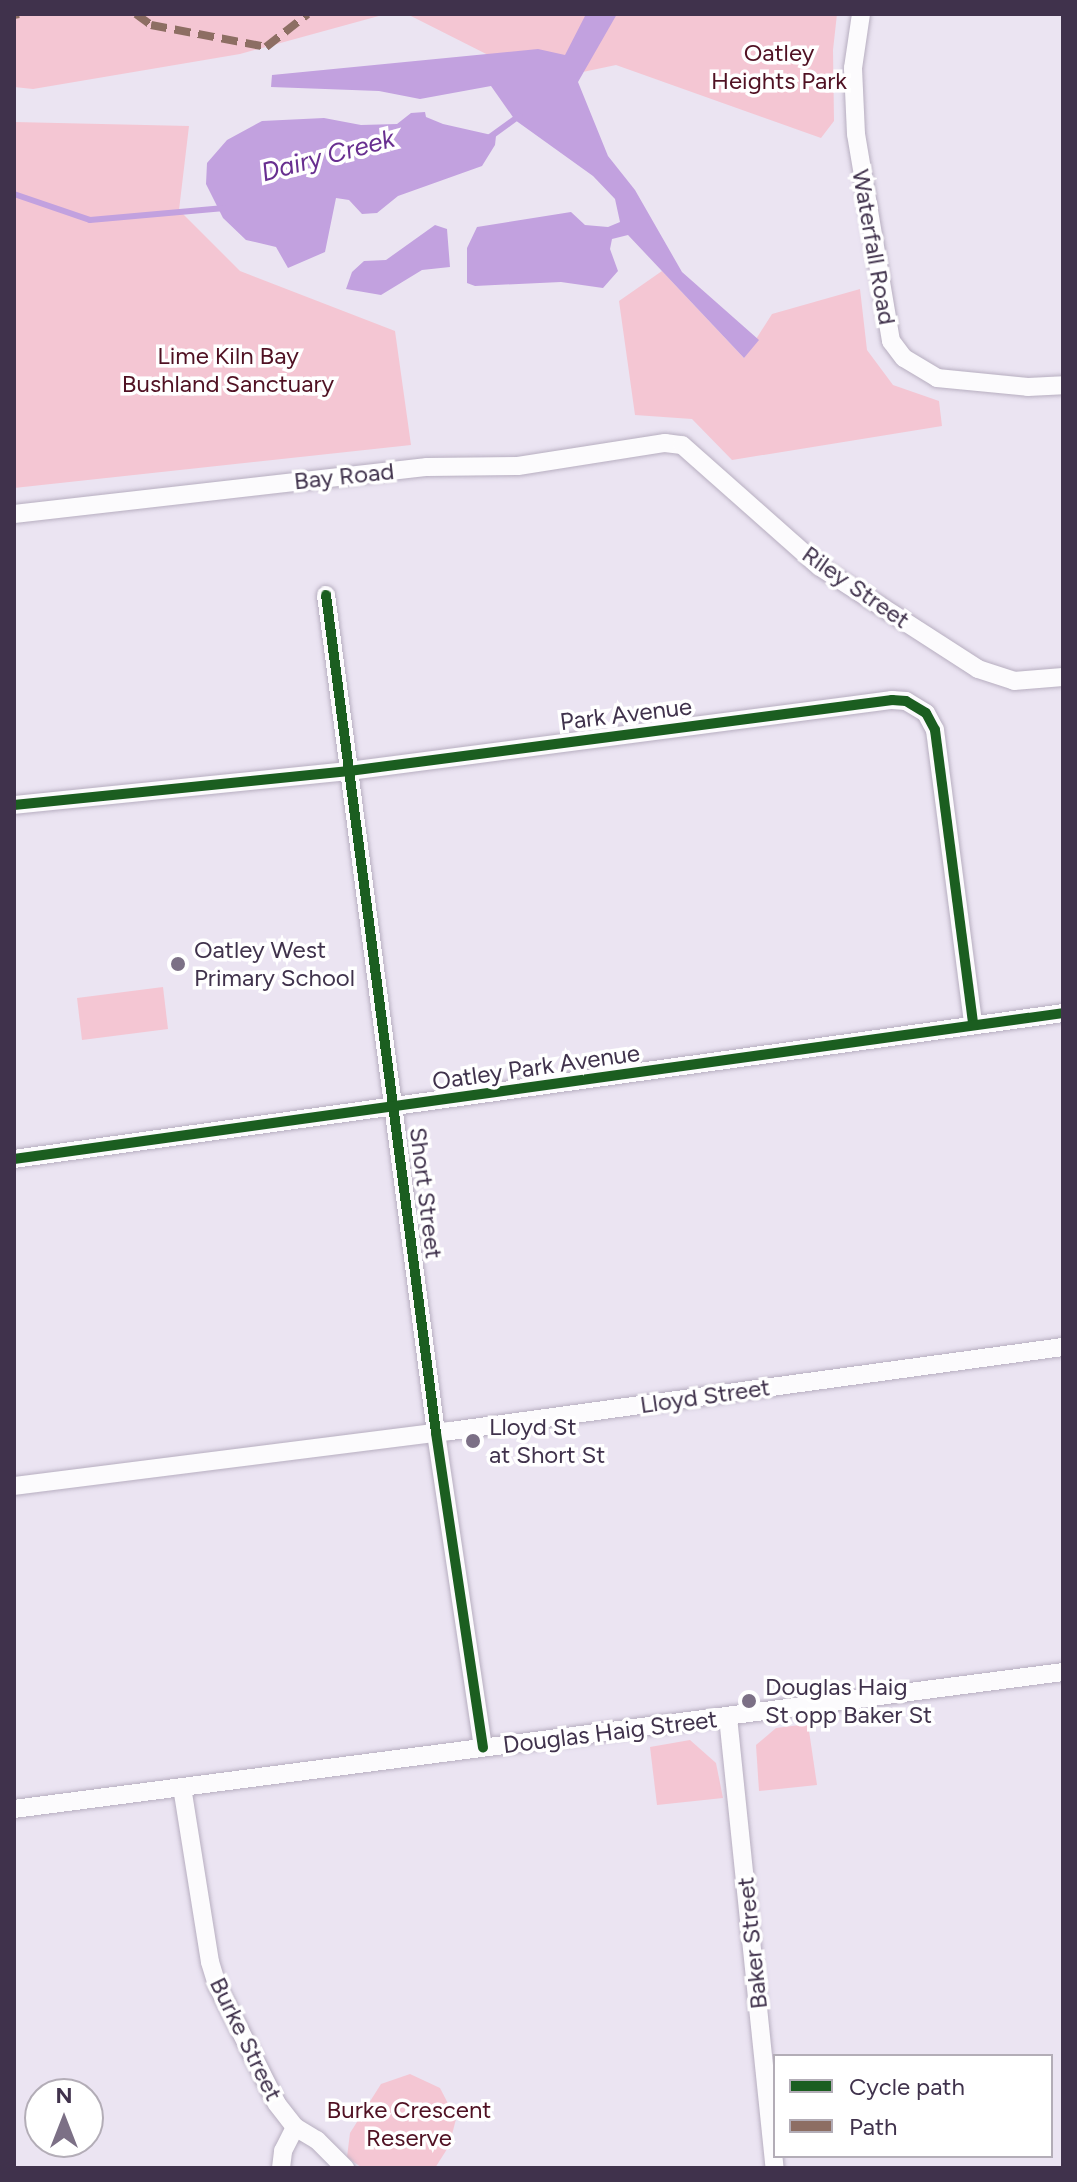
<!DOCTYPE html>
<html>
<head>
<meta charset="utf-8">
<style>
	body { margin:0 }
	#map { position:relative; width:1077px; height:2182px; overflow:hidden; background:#ebe4f2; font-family:Figtree,sans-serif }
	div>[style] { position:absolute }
	.green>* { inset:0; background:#f4c6d3 }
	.water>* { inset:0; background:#c2a1df }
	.stream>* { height:6px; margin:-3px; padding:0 3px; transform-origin:3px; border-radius:3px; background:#c2a1df }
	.roads { filter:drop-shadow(0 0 2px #b7aec0) drop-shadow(0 0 2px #b7aec0) }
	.street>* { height:18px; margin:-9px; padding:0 9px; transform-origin:9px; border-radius:9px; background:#fcfbfd }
	.quiet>* { height:8px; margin-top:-4px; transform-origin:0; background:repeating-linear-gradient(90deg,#8d6e63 0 16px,transparent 0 24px) }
	.cycleway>* { height:10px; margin:-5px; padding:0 5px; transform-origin:5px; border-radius:5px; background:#1b5e20 }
	.dots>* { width:22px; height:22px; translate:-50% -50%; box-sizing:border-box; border:4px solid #fff; border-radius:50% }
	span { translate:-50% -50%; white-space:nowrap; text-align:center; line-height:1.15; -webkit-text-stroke:7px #fff; paint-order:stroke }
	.park-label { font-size:24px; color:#501123 }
	.street-label { font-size:24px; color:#40324c }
	.poi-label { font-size:24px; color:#40324c }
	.left { translate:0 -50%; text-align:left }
	.water-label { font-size:26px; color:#682f90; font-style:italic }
	.frame { position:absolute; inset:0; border:16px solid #40324c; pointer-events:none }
	.legend { position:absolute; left:773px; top:2054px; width:280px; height:104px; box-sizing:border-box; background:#fff; border:2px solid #b3adb7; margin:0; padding:10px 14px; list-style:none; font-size:24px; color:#40324c }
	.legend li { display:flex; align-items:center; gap:16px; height:40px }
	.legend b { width:40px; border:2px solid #b3adb7 }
	.north { position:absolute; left:24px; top:2078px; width:80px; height:80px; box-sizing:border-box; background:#fff; border:2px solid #b3adb7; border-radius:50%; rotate:0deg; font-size:22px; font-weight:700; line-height:32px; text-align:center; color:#40324c }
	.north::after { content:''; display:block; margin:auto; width:28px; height:36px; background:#7c7086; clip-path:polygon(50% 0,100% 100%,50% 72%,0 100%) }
</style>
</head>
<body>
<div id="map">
	<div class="green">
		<div style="clip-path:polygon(14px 14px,386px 14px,240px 54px,33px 89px,14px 87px)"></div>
		<div style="clip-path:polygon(407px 14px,837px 14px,833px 50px,834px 121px,821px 138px,616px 65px,540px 81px)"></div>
		<div style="clip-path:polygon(14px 122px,189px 126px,179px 210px,240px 271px,395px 331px,411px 445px,14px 488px)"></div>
		<div style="clip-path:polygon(662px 271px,744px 358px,772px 314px,860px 289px,867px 350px,893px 385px,939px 401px,942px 426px,732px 460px,692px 419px,635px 415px,619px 301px)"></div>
		<div style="clip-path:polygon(163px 987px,168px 1029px,82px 1040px,77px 998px)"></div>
		<div style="clip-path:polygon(808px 1724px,817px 1785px,759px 1791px,756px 1745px,776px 1728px)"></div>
		<div style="clip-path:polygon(690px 1740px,716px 1763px,723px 1798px,657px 1805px,650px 1747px)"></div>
		<div style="clip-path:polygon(410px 2074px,440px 2088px,456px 2119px,449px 2146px,435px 2168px,362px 2168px,347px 2157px,350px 2133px,381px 2084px)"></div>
	</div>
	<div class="water">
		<div style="clip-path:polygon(586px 14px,617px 14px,578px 82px,608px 156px,635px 190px,682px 272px,759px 340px,744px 358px,628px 235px,612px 239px,610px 249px,618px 271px,603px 288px,561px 282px,475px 286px,467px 283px,467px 248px,477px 227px,571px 212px,585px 225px,608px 227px,620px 222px,615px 199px,593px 176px,515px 120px,491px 86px,420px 99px,379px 91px,271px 87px,272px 75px,538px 49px,565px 55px)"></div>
		<div style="clip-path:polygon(425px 112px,426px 117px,443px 124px,496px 136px,495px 145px,482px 166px,398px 196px,377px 213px,362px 214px,349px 200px,336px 198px,325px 252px,288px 268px,276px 247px,246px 240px,223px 218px,206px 184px,207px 163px,227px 140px,262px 121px,324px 118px,361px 125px,397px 124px,411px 113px)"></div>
		<div style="clip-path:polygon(435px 225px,447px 229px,450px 267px,422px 270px,381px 295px,346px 289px,352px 272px,364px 261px,386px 260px)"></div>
	</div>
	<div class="stream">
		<div style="left:490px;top:137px;width:36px;rotate:-36deg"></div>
		<div style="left:14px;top:194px;width:80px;rotate:18.9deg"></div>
		<div style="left:90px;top:220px;width:135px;rotate:-5.1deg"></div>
	</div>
	<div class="roads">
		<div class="street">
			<div style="left:861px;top:14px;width:55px;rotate:98.4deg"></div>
			<div style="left:853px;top:68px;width:66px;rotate:87.4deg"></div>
			<div style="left:856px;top:134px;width:210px;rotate:80.4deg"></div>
			<div style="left:891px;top:341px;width:21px;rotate:53deg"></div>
			<div style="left:904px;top:358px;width:39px;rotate:31deg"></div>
			<div style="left:937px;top:378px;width:91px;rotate:5.6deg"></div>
			<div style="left:1028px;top:387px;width:35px;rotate:-3deg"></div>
			<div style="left:14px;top:514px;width:416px;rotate:-6.5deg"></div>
			<div style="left:427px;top:467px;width:91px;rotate:-0.6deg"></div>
			<div style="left:518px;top:466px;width:149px;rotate:-8.9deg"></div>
			<div style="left:665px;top:443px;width:17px;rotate:7deg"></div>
			<div style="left:682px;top:445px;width:184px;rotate:41.5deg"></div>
			<div style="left:820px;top:567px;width:188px;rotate:32.8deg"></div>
			<div style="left:978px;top:669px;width:38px;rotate:18deg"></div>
			<div style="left:1014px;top:681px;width:49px;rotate:-4.7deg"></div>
			<div style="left:326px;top:595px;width:845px;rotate:82.52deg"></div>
			<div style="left:436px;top:1433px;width:318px;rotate:81.5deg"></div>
			<div style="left:14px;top:805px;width:337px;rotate:-5.8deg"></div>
			<div style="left:349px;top:771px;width:548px;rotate:-7.45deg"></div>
			<div style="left:892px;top:700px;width:14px;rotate:4deg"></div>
			<div style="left:906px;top:701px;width:23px;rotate:31deg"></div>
			<div style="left:926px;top:713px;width:19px;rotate:62deg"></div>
			<div style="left:935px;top:730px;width:296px;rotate:82.6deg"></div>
			<div style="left:14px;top:1159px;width:1059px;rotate:-7.92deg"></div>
			<div style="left:14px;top:1486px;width:440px;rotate:-7.2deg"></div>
			<div style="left:451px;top:1431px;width:618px;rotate:-7.82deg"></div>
			<div style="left:728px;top:1717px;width:453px;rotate:84.1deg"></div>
			<div style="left:182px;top:1787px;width:177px;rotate:80.9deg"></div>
			<div style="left:210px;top:1962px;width:24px;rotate:73deg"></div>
			<div style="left:217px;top:1985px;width:133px;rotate:63.2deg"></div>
			<div style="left:277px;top:2104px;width:29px;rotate:52deg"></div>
			<div style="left:295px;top:2127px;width:26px;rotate:31deg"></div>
			<div style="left:317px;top:2140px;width:40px;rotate:45deg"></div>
			<div style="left:14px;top:1809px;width:1058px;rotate:-7.44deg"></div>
			<div style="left:281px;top:2168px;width:17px;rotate:-83deg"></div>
			<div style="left:283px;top:2151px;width:27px;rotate:-63deg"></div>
		</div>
	</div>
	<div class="quiet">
		<div style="left:136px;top:14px;width:19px;rotate:36deg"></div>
		<div style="left:151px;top:25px;width:117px;rotate:10.8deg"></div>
		<div style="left:266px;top:47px;width:53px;rotate:-38.2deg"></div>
		<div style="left:14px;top:15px;width:5px;rotate:-11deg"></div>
	</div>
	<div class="cycleway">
		<div style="left:326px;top:595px;width:845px;rotate:82.52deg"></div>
		<div style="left:436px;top:1433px;width:318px;rotate:81.5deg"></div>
		<div style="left:14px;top:805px;width:337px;rotate:-5.8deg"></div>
		<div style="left:349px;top:771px;width:548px;rotate:-7.45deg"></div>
		<div style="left:892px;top:700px;width:14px;rotate:4deg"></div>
		<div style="left:906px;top:701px;width:23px;rotate:31deg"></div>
		<div style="left:926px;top:713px;width:19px;rotate:62deg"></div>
		<div style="left:935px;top:730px;width:296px;rotate:82.6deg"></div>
		<div style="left:14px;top:1159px;width:1059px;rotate:-7.92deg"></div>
	</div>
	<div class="dots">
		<div style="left:178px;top:964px;background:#7c7086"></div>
		<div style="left:473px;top:1441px;background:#7c7086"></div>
		<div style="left:749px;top:1701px;background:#7c7086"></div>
	</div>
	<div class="park-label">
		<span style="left:779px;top:67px">Oatley<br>Heights Park</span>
		<span style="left:228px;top:370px">Lime Kiln Bay<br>Bushland Sanctuary</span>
		<span style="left:409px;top:2124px">Burke Crescent<br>Reserve</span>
	</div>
	<div class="street-label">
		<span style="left:874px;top:247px;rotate:80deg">Waterfall Road</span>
		<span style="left:344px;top:476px;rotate:-6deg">Bay Road</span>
		<span style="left:856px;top:587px;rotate:35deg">Riley Street</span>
		<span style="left:626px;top:714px;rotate:-7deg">Park Avenue</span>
		<span style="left:536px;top:1067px;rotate:-8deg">Oatley Park Avenue</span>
		<span style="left:426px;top:1193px;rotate:83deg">Short Street</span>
		<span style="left:705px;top:1396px;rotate:-8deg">Lloyd Street</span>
		<span style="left:610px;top:1732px;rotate:-7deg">Douglas Haig Street</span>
		<span style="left:752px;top:1943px;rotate:-96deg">Baker Street</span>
		<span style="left:246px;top:2039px;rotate:64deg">Burke Street</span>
	</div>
	<div class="poi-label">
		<span class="left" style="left:194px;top:964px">Oatley West<br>Primary School</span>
		<span class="left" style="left:489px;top:1441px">Lloyd St<br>at Short St</span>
		<span class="left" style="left:765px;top:1701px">Douglas Haig<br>St opp Baker St</span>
	</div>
	<div class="water-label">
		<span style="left:328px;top:156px;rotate:-15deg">Dairy Creek</span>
	</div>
	<div class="frame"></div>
	<ul class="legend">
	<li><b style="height:10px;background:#1b5e20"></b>Cycle path</li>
	<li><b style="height:10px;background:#8d6e63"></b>Path</li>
	</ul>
	<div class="north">N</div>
</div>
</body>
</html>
